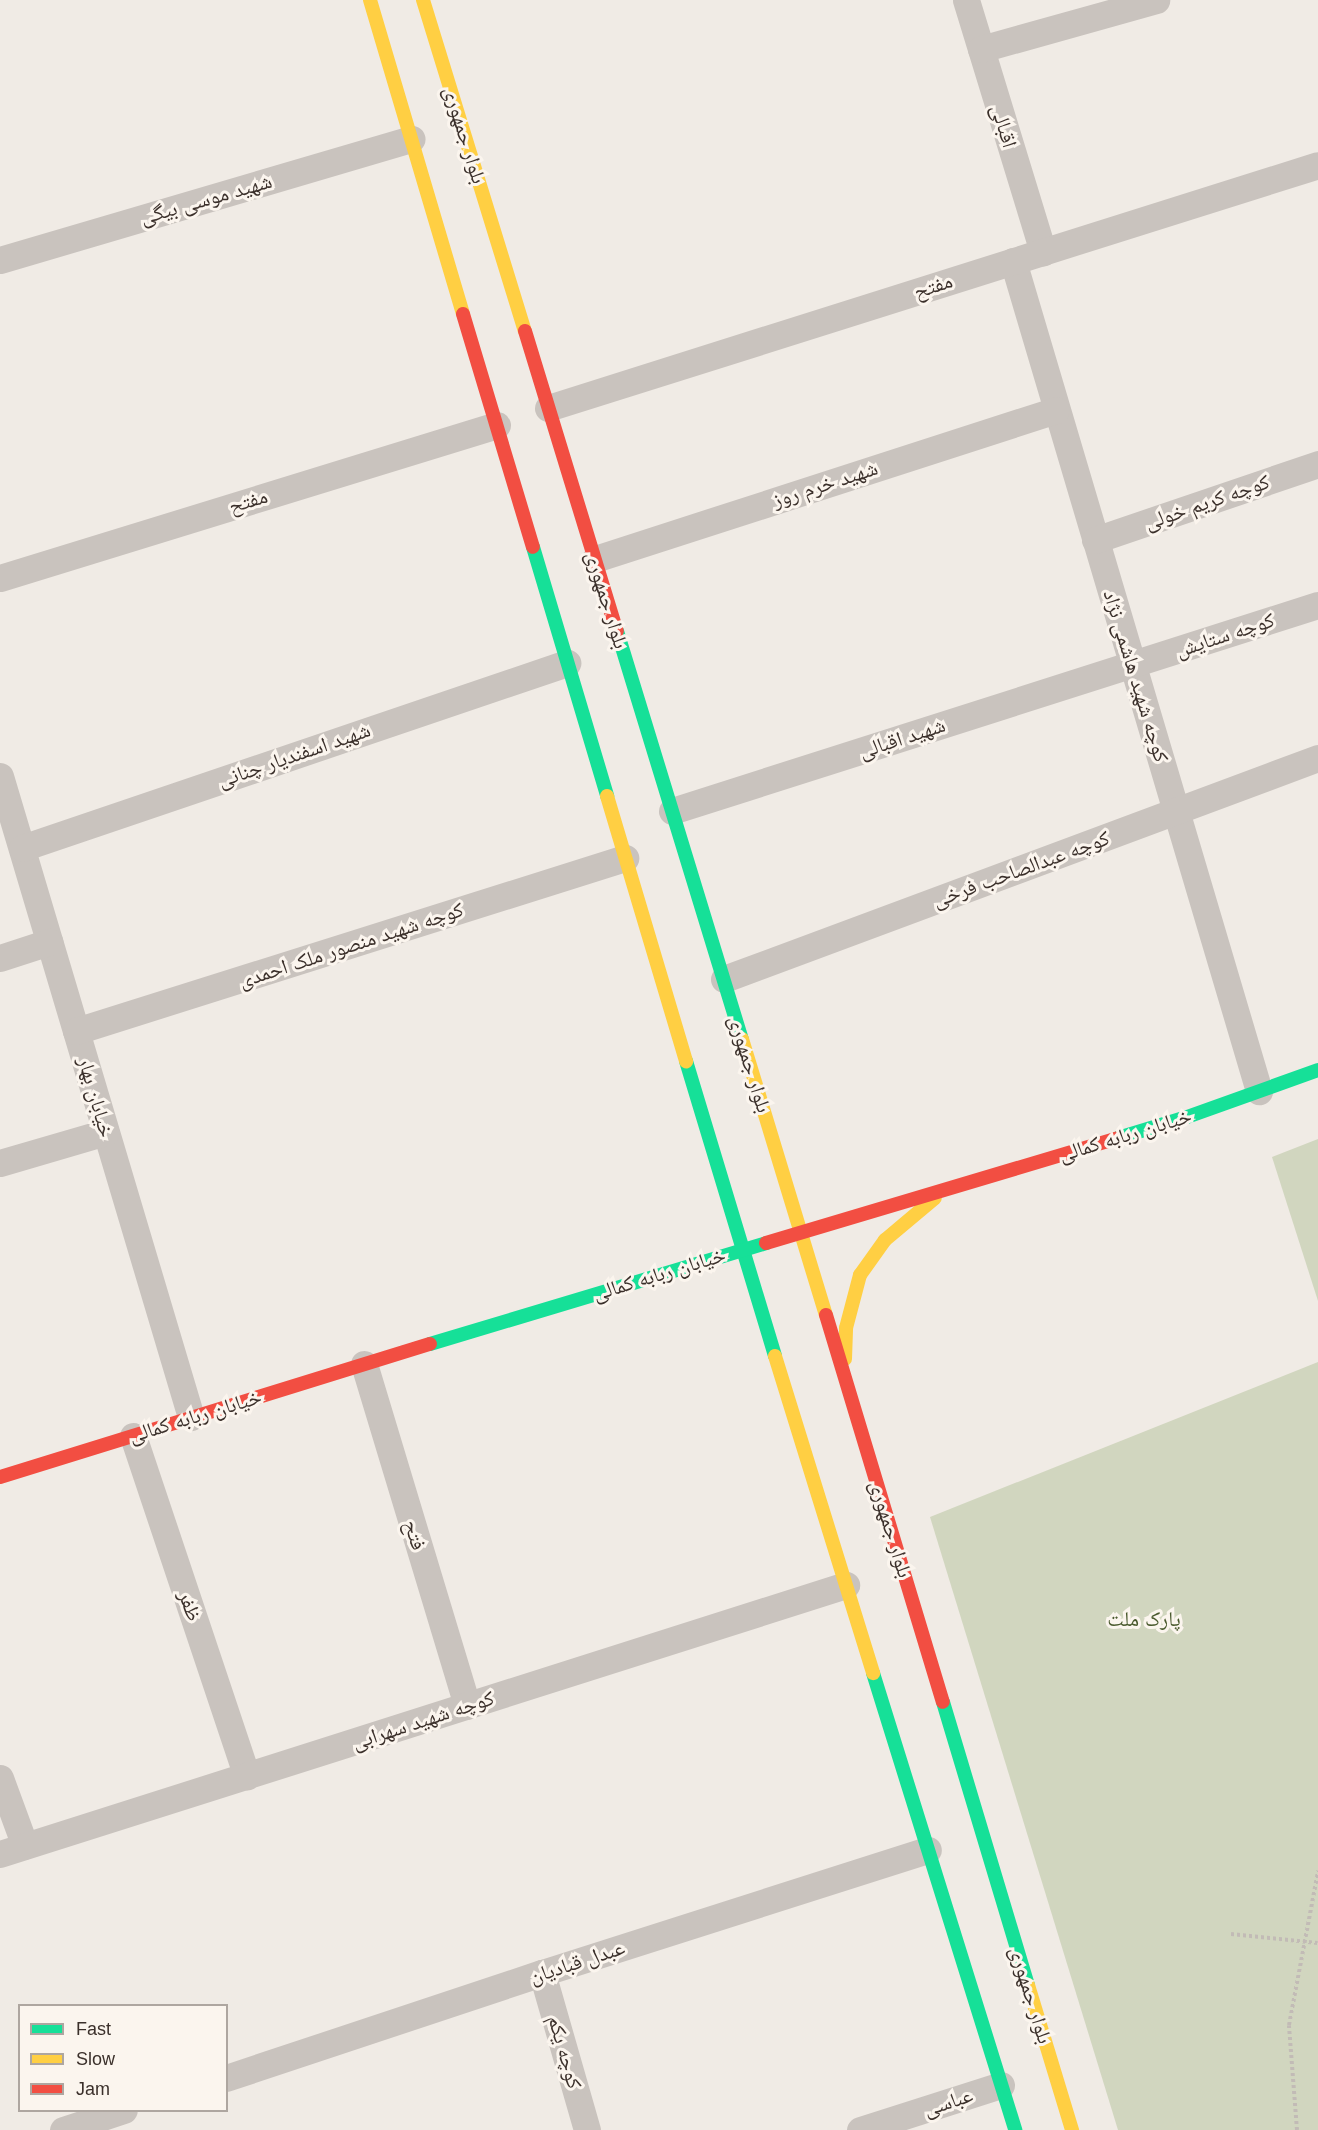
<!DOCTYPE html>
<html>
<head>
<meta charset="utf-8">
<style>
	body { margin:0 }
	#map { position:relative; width:1318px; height:2130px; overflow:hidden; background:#f0ebe5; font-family:Arial,"Noto Naskh Arabic",sans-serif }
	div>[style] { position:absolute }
	.green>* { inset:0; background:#d1d6bf }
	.path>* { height:4px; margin-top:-2px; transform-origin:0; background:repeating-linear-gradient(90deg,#c2bbb6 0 3px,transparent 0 6px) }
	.street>* { height:27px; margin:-13.5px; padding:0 13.5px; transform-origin:13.5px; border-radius:13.5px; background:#c9c3be }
	.fast>* { height:14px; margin:-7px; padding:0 7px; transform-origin:7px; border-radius:7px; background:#16e098 }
	.slow>* { height:14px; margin:-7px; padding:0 7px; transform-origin:7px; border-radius:7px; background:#ffcf43 }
	.jam>* { height:14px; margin:-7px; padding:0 7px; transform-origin:7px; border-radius:7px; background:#f24e42 }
	span { translate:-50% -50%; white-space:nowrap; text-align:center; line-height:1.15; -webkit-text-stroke:6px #fbf5ee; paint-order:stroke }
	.street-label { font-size:21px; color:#3b302b }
	.park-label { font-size:21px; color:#4a5a2e }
	.legend { position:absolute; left:18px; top:2004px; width:210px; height:108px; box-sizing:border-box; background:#fbf5ee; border:2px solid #aea6a0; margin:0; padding:8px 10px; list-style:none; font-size:18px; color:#3b302b }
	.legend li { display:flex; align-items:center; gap:12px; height:30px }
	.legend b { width:30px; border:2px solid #aea6a0 }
</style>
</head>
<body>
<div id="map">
	<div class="green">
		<div style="clip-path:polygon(1318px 1139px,1318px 1301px,1272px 1157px)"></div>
		<div style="clip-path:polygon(1318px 1362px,1318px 2130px,1118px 2130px,930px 1517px)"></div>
	</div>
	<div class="path">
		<div style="left:1231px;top:1934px;width:87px;rotate:5.9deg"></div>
		<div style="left:1297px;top:2130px;width:105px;rotate:-94.4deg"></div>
		<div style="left:1289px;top:2025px;width:157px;rotate:-79.3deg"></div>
	</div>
	<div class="street">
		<div style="left:966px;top:0;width:264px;rotate:73deg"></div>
		<div style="left:981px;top:49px;width:182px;rotate:-15.6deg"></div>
		<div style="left:0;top:260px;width:429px;rotate:-16.4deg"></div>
		<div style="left:1013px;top:261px;width:866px;rotate:73.49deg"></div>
		<div style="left:548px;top:408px;width:807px;rotate:-17.51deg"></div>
		<div style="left:1095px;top:540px;width:236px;rotate:-18.8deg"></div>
		<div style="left:595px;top:559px;width:484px;rotate:-17.9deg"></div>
		<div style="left:0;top:578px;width:520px;rotate:-17.11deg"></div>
		<div style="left:0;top:776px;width:669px;rotate:73.41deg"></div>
		<div style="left:672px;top:811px;width:678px;rotate:-17.69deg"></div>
		<div style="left:22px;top:848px;width:576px;rotate:-18.75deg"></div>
		<div style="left:0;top:958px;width:52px;rotate:-18.1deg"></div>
		<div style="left:724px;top:979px;width:634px;rotate:-20.41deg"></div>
		<div style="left:76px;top:1031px;width:576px;rotate:-17.49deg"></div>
		<div style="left:0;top:1163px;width:110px;rotate:-16.3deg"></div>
		<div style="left:364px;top:1364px;width:357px;rotate:73.2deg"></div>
		<div style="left:133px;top:1436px;width:359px;rotate:71.5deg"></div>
		<div style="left:0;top:1778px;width:72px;rotate:69.8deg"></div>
		<div style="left:0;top:1854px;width:888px;rotate:-17.64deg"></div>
		<div style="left:542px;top:1973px;width:163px;rotate:74deg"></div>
		<div style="left:226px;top:2078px;width:333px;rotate:-18.4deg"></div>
		<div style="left:542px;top:1973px;width:405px;rotate:-17.7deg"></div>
		<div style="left:63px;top:2130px;width:64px;rotate:-18.2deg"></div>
		<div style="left:860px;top:2130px;width:148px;rotate:-17.7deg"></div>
	</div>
	<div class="fast">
		<div style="left:533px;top:547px;width:260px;rotate:73.4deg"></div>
		<div style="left:617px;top:631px;width:427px;rotate:73deg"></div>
		<div style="left:686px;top:1061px;width:308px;rotate:73.2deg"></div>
		<div style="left:1118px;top:1138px;width:72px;rotate:-16.9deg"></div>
		<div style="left:1187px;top:1117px;width:139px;rotate:-19.7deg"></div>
		<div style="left:430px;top:1344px;width:351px;rotate:-16.7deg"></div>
		<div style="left:873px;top:1673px;width:479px;rotate:72.7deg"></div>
		<div style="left:943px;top:1702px;width:295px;rotate:73.3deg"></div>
	</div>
	<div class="slow">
		<div style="left:370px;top:0;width:327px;rotate:73.5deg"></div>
		<div style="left:423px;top:0;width:346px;rotate:72.9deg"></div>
		<div style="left:607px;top:796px;width:277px;rotate:73.4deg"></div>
		<div style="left:742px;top:1039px;width:288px;rotate:73.1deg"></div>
		<div style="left:775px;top:1356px;width:332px;rotate:72.8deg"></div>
		<div style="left:845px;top:1359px;width:31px;rotate:-88deg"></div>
		<div style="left:846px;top:1328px;width:55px;rotate:-75.2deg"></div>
		<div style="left:860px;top:1275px;width:43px;rotate:-54.5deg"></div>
		<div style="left:885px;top:1240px;width:65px;rotate:-40deg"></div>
		<div style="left:1028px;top:1985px;width:152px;rotate:73.1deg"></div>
	</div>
	<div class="jam">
		<div style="left:463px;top:314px;width:243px;rotate:73.3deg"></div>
		<div style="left:525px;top:331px;width:314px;rotate:73deg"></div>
		<div style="left:766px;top:1243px;width:367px;rotate:-16.6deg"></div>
		<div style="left:826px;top:1315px;width:404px;rotate:73.2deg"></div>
		<div style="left:0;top:1477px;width:450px;rotate:-17.2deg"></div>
	</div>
	<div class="street-label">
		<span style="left:1004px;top:126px;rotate:73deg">اقبالی</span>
		<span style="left:465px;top:135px;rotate:73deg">بلوار جمهوری</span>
		<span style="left:206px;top:199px;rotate:-16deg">شهید موسی بیگی</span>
		<span style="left:933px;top:286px;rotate:-18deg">مفتح</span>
		<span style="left:825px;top:484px;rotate:-18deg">شهید خرم روز</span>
		<span style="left:248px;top:501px;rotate:-17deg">مفتح</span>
		<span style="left:1207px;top:502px;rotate:-19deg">کوچه کریم خولی</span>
		<span style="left:607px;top:600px;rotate:73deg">بلوار جمهوری</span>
		<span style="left:1225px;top:635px;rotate:-18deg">کوچه ستایش</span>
		<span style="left:1136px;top:676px;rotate:73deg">کوچه شهید هاشمی نژاد</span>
		<span style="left:902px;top:738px;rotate:-18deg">شهید اقبالی</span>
		<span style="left:294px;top:755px;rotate:-19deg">شهید اسفندیار چنانی</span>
		<span style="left:1021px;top:869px;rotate:-20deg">کوچه عبدالصاحب فرخی</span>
		<span style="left:351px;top:945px;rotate:-18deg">کوچه شهید منصور ملک احمدی</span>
		<span style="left:750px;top:1064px;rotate:73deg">بلوار جمهوری</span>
		<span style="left:96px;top:1097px;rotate:74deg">خیابان بهار</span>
		<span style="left:1125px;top:1135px;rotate:-17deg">خیابان ربابه کمالی</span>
		<span style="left:659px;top:1274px;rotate:-17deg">خیابان ربابه کمالی</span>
		<span style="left:195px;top:1416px;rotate:-17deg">خیابان ربابه کمالی</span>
		<span style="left:891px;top:1529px;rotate:73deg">بلوار جمهوری</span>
		<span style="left:415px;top:1535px;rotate:73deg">فتح</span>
		<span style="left:190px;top:1606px;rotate:71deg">ظفر</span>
		<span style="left:423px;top:1720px;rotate:-18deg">کوچه شهید سهرابی</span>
		<span style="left:577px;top:1962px;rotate:-18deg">عبدل قبادیان</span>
		<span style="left:1031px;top:1995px;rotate:73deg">بلوار جمهوری</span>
		<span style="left:565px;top:2052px;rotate:74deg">کوچه یکم</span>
		<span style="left:948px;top:2102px;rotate:-18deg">عباسی</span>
	</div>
	<div class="park-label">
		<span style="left:1144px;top:1619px">پارک ملت</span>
	</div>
	<ul class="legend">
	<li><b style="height:8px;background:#16e098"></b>Fast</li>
	<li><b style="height:8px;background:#ffcf43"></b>Slow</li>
	<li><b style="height:8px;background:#f24e42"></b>Jam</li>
	</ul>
</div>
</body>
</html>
